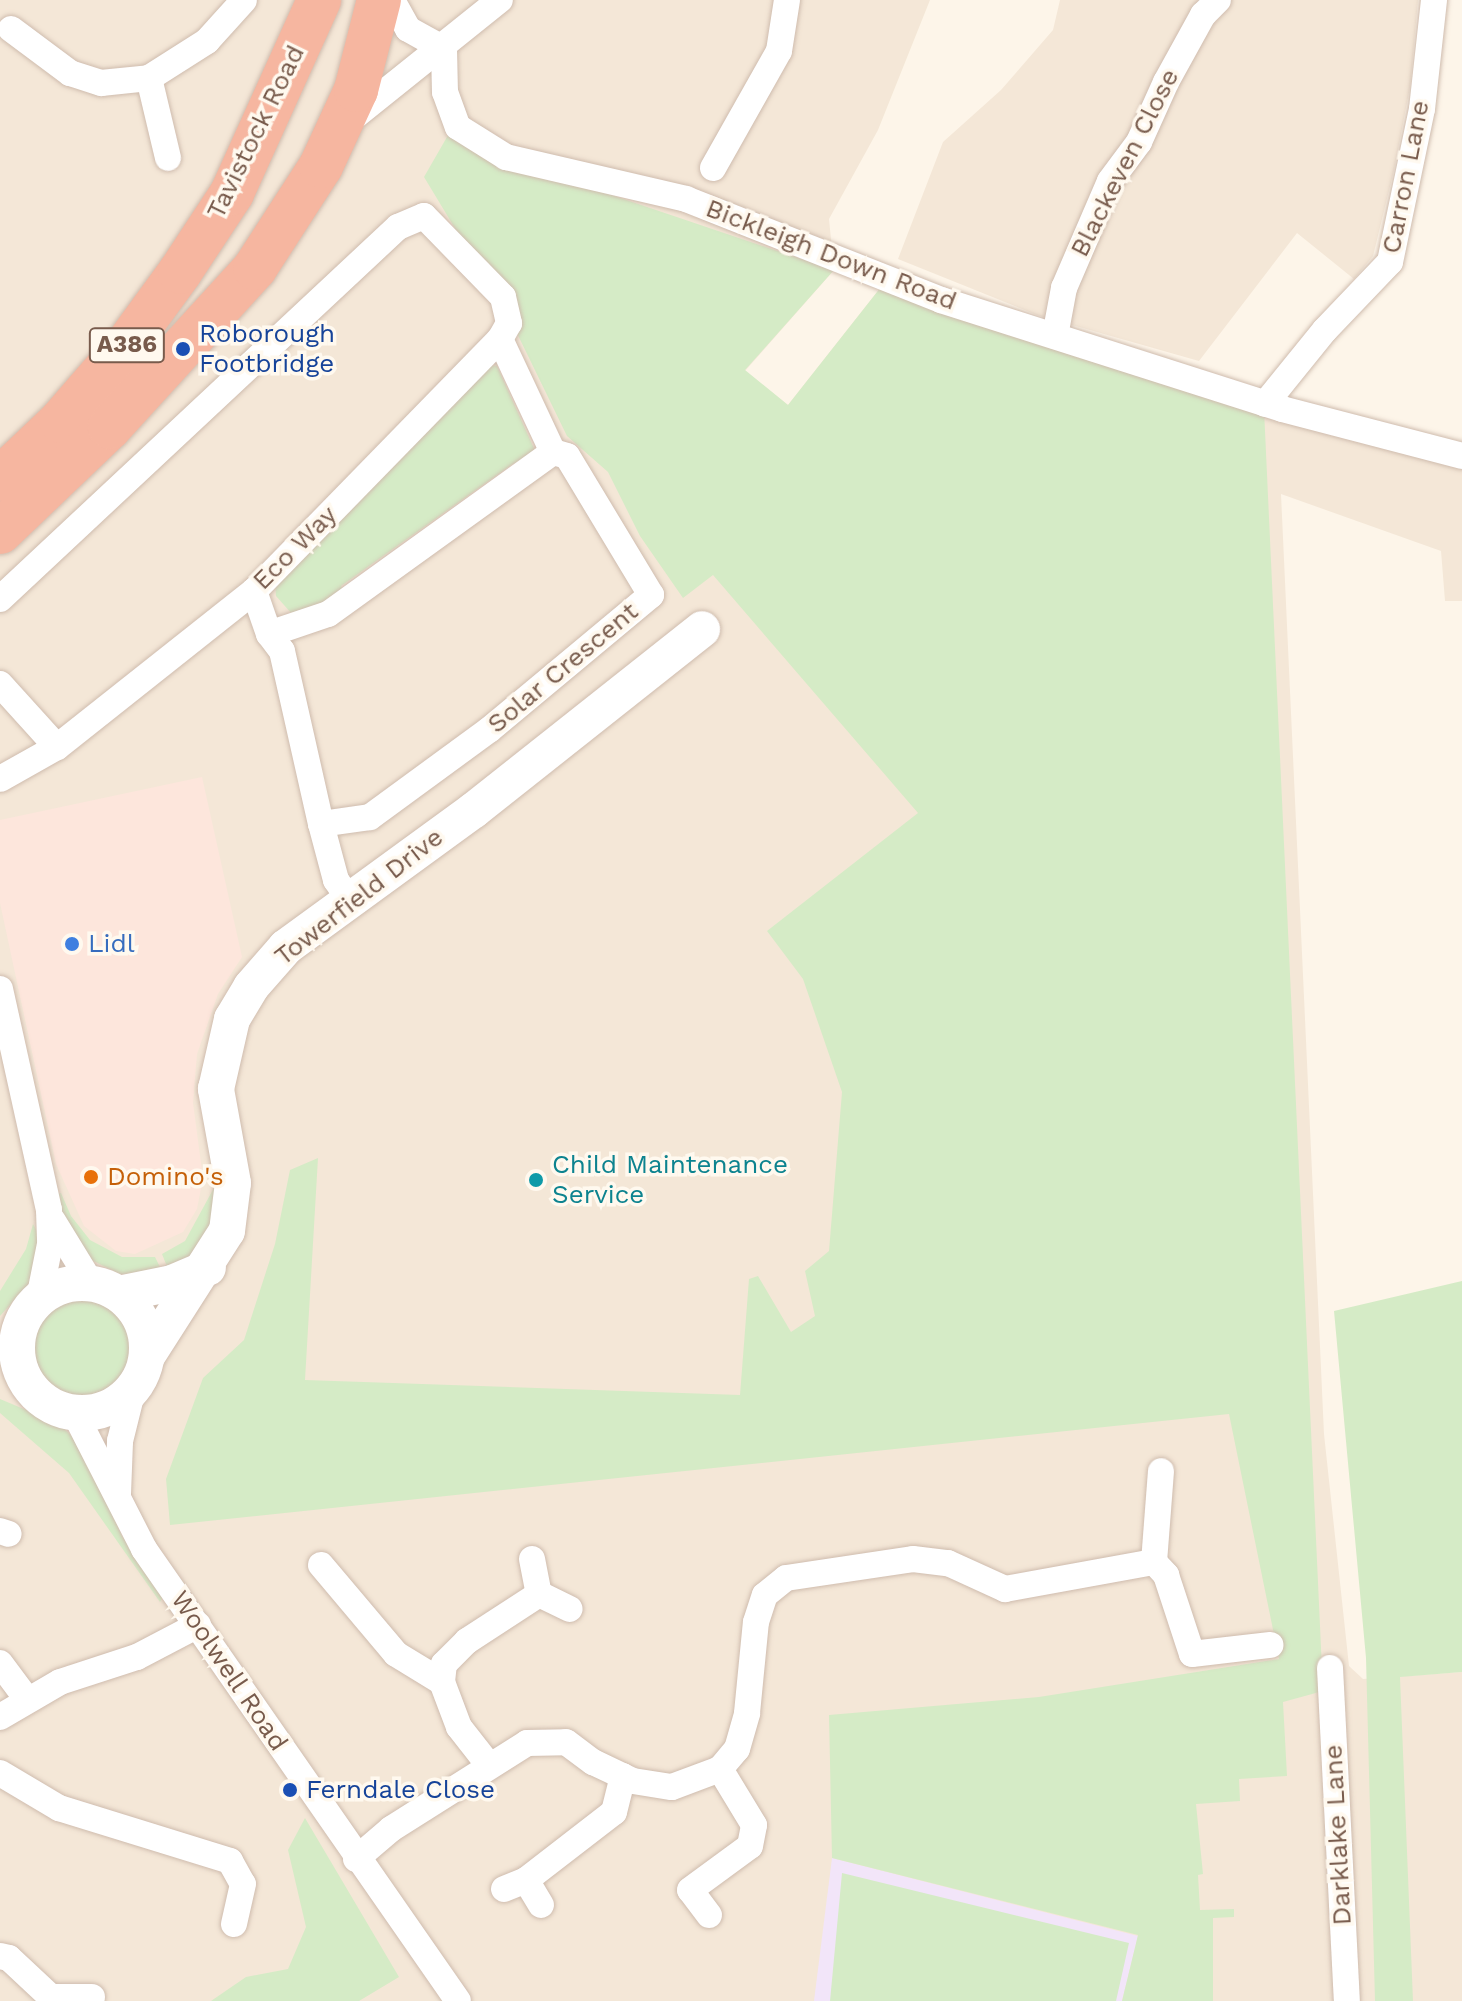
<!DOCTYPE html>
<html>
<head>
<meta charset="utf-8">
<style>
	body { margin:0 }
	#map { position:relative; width:1462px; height:2001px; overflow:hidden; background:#fdf5e9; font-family:"Work Sans",sans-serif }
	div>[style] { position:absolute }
	.residential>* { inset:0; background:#f4e7d7 }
	.commercial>* { inset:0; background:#fde6dc }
	.education>* { inset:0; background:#f2e5f9 }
	.green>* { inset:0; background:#d5ebc6 }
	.round { border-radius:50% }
	.roads { filter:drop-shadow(0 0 2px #cfbcae) drop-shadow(0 0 2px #cfbcae) }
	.street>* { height:26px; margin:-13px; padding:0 13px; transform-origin:13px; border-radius:13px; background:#fff }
	.secondary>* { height:36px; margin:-18px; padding:0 18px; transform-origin:18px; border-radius:18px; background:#fff }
	.secondary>.ring { margin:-18px; padding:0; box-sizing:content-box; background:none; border:36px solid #fff; border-radius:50% }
	.highway>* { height:44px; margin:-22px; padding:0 22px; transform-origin:22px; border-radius:22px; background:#f6b6a0 }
	.dots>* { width:22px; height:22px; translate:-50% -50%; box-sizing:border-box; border:4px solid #fff9ef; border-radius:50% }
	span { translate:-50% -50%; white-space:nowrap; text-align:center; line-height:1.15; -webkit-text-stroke:7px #fff9ef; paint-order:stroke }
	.shield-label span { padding:2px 6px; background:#fff9ef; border:2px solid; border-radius:6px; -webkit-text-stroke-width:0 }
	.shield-label { font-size:24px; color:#785b4c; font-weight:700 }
	.street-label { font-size:26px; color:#785b4c }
	.transit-label { font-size:26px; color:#164399 }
	.left { translate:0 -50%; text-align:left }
	.shop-label { font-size:26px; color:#366cbe }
	.culture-label { font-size:26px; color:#0d838f }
	.food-label { font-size:26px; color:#c56008 }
</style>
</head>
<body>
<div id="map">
	<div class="residential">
		<div style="clip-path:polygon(0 0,930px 0,878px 130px,829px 219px,834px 270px,745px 371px,788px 405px,881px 287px,1462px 463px,1462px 601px,1445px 601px,1441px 551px,1281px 494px,1324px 1434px,1349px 1666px,1363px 1679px,1462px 1672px,1462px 2001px,0 2001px)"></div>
		<div style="clip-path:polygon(1060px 0,1418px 0,1410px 87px,1394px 170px,1373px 256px,1354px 279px,1297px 233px,1199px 361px,1037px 315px,898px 259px,943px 142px,1001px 90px,1053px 30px)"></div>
	</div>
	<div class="commercial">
		<div style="clip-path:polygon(202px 777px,242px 957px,218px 994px,197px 1054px,193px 1103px,203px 1178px,197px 1209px,183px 1232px,135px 1254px,116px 1251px,84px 1226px,56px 1164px,0 903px,0 820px)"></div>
	</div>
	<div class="education">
		<div style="clip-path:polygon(832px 1858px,1138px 1936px,1122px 2001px,814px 2001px)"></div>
	</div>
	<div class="green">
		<div style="clip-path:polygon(451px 130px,478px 150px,834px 270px,745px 370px,788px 405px,881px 287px,1264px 409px,1323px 1691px,1283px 1702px,1287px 1776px,1239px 1779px,1240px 1801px,1196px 1804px,1203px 1874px,1198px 1875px,1200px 1910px,1234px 1909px,1234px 1917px,1213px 1918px,1213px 2001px,1122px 2001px,1138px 1935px,832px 1858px,829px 1715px,1039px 1697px,1279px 1659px,1229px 1414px,170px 1525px,166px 1479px,203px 1378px,244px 1340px,275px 1244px,290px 1170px,318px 1158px,305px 1380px,740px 1395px,749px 1279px,758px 1276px,791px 1332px,815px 1316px,805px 1271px,829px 1251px,842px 1092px,803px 979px,767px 931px,918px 813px,713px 575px,683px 598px,640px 536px,608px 472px,567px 436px,511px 321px,424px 177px)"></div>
		<div style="clip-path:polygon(490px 365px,497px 366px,536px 453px,511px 465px,341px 586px,344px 592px,308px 614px,292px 614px,276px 596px,275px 584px)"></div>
		<div style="clip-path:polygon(216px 1184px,217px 1215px,187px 1261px,168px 1269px,162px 1254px,185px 1241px)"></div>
		<div style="clip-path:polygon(61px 1193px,71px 1216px,90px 1240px,122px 1257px,155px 1257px,163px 1273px,120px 1274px,79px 1254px,70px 1242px,57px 1194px)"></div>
		<div style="clip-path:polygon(33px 1224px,39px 1235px,34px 1278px,0 1316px,0 1291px,26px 1249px)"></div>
		<div style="clip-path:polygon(1462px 1281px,1462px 1672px,1400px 1677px,1413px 2001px,1375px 2001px,1366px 1658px,1334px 1311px)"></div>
		<div class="round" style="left:34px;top:1298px;width:98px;height:98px"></div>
		<div style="clip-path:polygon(0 1399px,57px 1423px,79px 1442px,122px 1536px,163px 1597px,160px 1602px,69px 1473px,0 1413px)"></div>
		<div style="clip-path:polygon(305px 1818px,399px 1977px,359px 2001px,211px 2001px,246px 1977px,288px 1969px,306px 1927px,288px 1850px)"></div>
		<div style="clip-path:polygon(842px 1873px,1129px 1943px,1116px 2001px,830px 2001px)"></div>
	</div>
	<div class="roads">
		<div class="street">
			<div style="left:392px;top:0;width:33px;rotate:61deg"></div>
			<div style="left:408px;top:29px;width:41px;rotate:29.1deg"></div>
			<div style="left:11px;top:29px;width:74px;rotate:36.7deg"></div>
			<div style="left:70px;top:73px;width:33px;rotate:18deg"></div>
			<div style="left:101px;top:83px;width:48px;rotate:-5.9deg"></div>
			<div style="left:149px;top:78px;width:69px;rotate:-32.5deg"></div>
			<div style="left:207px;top:41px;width:55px;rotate:-47.9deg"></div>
			<div style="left:444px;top:49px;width:43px;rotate:88.7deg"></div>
			<div style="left:445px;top:92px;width:37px;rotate:70deg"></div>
			<div style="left:458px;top:127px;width:57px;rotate:32deg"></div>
			<div style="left:506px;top:157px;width:185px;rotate:13.1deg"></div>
			<div style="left:686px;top:199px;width:274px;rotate:21.6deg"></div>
			<div style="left:941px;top:300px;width:358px;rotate:17.7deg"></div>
			<div style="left:1282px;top:409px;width:186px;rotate:14.6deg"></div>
			<div style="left:149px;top:78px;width:82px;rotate:76.6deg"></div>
			<div style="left:350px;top:120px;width:192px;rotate:-38.7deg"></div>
			<div style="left:713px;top:168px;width:134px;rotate:-60.6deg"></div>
			<div style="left:779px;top:51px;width:52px;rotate:-81.1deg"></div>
			<div style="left:1055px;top:336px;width:49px;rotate:-79.4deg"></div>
			<div style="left:1064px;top:288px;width:116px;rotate:-66.7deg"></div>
			<div style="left:1110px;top:181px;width:49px;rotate:-53.4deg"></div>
			<div style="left:1139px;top:142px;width:66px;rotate:-65.8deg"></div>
			<div style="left:1166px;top:82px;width:77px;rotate:-61.1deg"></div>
			<div style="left:1203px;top:15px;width:21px;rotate:-45deg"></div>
			<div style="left:500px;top:339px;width:125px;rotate:64.9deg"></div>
			<div style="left:1265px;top:404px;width:95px;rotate:-51deg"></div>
			<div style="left:1325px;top:330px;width:94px;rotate:-46.3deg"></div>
			<div style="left:1390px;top:262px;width:156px;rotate:-78.2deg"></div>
			<div style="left:1422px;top:109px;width:110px;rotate:-83.7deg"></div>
			<div style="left:254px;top:591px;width:46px;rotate:70.8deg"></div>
			<div style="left:269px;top:634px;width:21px;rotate:53deg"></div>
			<div style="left:282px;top:651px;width:177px;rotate:77.3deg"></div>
			<div style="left:321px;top:824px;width:49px;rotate:-8.1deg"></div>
			<div style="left:370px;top:817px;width:147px;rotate:-36.2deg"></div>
			<div style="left:489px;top:730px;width:211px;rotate:-39.8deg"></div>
			<div style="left:651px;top:595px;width:162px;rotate:-121.1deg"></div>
			<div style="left:567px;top:456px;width:15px;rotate:-164deg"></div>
			<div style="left:553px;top:452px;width:277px;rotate:144.2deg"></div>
			<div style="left:328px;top:614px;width:62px;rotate:161.3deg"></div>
			<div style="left:0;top:599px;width:545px;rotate:-43.07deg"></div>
			<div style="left:398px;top:227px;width:28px;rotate:-23deg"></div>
			<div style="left:424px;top:216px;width:113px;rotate:45.7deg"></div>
			<div style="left:503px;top:297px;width:27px;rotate:77deg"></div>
			<div style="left:509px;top:323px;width:18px;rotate:119deg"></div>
			<div style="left:500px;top:339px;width:352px;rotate:134.3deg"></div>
			<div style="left:254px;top:591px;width:251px;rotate:141.6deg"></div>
			<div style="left:57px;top:747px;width:65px;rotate:150.7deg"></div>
			<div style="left:0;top:684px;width:85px;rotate:47.9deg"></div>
			<div style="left:321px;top:824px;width:58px;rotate:75deg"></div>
			<div style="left:336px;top:880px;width:23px;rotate:56deg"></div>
			<div style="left:0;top:989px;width:226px;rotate:77.5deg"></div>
			<div style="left:49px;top:1210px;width:34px;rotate:88deg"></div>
			<div style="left:50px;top:1244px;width:56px;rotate:101.3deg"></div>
			<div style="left:53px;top:1221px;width:73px;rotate:58.5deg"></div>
			<div style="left:74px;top:1412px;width:154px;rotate:62.9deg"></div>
			<div style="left:144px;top:1549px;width:550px;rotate:55.21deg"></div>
			<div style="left:118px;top:1494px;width:53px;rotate:-87.8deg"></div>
			<div style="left:120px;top:1441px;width:54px;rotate:-76deg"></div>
			<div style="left:0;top:1531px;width:9px;rotate:18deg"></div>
			<div style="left:532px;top:1559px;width:36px;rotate:79deg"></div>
			<div style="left:1154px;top:1562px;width:91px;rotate:-85.6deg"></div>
			<div style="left:321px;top:1565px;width:116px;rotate:49.9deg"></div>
			<div style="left:396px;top:1654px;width:54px;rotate:31.3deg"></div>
			<div style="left:0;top:1663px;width:44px;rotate:53.4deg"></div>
			<div style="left:1330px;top:1668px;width:333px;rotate:87.1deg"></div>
			<div style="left:0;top:1717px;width:69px;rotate:-30.3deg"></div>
			<div style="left:60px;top:1682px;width:81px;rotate:-18deg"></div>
			<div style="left:137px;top:1657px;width:69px;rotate:-27.7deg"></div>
			<div style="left:488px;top:1764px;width:47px;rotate:-128.1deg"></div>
			<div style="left:459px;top:1727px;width:48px;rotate:-110.7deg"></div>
			<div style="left:442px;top:1682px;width:18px;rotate:-84deg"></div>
			<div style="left:444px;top:1664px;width:33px;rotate:-45deg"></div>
			<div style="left:467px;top:1641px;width:86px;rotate:-33.1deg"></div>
			<div style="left:539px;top:1594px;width:34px;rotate:26deg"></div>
			<div style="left:0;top:1773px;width:69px;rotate:30.7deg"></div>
			<div style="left:59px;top:1808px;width:179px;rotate:17.2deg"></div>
			<div style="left:230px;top:1861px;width:26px;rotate:61deg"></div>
			<div style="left:243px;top:1884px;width:41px;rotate:102.7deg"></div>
			<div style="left:356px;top:1859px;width:46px;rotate:-40.6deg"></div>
			<div style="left:391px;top:1829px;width:161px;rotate:-32.3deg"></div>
			<div style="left:527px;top:1743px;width:39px;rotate:-1deg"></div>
			<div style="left:566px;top:1742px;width:34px;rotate:37deg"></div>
			<div style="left:593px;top:1762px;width:44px;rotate:25.4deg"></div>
			<div style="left:633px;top:1781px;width:39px;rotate:9deg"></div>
			<div style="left:672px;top:1787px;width:51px;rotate:-20.6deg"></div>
			<div style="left:720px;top:1769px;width:26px;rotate:-50deg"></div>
			<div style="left:737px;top:1749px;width:37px;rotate:-74deg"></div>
			<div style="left:747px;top:1713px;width:91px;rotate:-84.4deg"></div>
			<div style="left:756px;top:1622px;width:28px;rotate:-72deg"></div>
			<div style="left:765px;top:1595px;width:27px;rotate:-39deg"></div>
			<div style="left:786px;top:1578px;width:128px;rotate:-8.5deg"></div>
			<div style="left:913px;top:1559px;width:35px;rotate:7deg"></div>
			<div style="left:948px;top:1563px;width:63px;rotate:24.5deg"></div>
			<div style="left:1005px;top:1589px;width:151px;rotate:-10.3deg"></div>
			<div style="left:1154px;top:1562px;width:18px;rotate:47deg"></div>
			<div style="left:1166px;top:1575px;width:83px;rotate:71.8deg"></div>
			<div style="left:1192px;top:1654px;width:79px;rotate:-6.6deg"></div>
			<div style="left:526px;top:1880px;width:29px;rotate:59deg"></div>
			<div style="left:504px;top:1889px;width:24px;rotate:-22deg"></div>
			<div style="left:526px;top:1880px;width:111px;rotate:-37.7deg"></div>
			<div style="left:614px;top:1812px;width:37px;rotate:-76deg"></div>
			<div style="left:709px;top:1915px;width:31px;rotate:-127deg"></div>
			<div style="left:690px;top:1890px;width:74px;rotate:-36.3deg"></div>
			<div style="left:750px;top:1846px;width:21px;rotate:-79deg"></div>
			<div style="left:754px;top:1825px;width:66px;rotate:-121.3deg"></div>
			<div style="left:0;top:1956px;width:9px;rotate:13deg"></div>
			<div style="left:9px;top:1958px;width:63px;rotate:43.1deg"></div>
			<div style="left:56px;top:1997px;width:36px"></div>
		</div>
		<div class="secondary">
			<div class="ring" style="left:17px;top:1283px;width:94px;height:94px"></div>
			<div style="left:119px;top:1294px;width:54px;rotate:-11.7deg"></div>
			<div style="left:172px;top:1283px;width:39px;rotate:-23deg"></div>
			<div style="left:147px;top:1356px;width:148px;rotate:-57.4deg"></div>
			<div style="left:227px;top:1231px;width:48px;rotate:-82.9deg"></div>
			<div style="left:233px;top:1183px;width:96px;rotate:-100.3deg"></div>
			<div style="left:216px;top:1089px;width:72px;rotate:-77.1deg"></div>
			<div style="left:232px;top:1019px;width:37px;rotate:-59deg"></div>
			<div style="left:251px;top:987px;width:53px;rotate:-48.8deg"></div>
			<div style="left:286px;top:947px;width:233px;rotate:-36.1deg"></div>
			<div style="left:474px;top:810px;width:291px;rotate:-38.4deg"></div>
		</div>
		<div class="highway">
			<div style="left:0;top:479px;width:84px;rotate:-43.6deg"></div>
			<div style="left:61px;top:421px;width:99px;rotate:-49.1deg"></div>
			<div style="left:126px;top:346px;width:92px;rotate:-53.9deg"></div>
			<div style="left:180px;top:272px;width:95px;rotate:-56.6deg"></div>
			<div style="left:232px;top:193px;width:212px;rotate:-65.7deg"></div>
			<div style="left:0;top:532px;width:152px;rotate:-43.7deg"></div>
			<div style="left:110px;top:427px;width:215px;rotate:-47.6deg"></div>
			<div style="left:255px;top:268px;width:121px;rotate:-57.1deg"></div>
			<div style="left:321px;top:166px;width:84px;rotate:-65.3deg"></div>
			<div style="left:356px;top:90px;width:93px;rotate:-75.7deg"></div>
		</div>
	</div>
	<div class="dots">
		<div style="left:183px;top:349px;background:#1a4fb4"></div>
		<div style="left:72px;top:944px;background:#3f7fe0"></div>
		<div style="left:91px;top:1177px;background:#e8710a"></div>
		<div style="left:536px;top:1180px;background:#0f9aa8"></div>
		<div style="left:290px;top:1790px;background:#1a4fb4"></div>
	</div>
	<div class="shield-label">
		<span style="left:127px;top:345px">A386</span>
	</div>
	<div class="street-label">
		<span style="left:256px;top:132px;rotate:-64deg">Tavistock Road</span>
		<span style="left:1125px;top:163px;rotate:-63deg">Blackeven Close</span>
		<span style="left:1406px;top:177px;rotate:-79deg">Carron Lane</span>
		<span style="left:831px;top:255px;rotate:21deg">Bickleigh Down Road</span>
		<span style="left:295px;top:548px;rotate:-45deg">Eco Way</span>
		<span style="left:563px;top:668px;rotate:-40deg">Solar Crescent</span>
		<span style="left:359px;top:897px;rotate:-38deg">Towerfield Drive</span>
		<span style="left:229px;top:1671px;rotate:56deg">Woolwell Road</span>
		<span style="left:1338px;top:1835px;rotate:-93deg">Darklake Lane</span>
	</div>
	<div class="transit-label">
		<span class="left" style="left:199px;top:349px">Roborough<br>Footbridge</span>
		<span class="left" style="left:306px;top:1790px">Ferndale Close</span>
	</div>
	<div class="shop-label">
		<span class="left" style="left:88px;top:944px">Lidl</span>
	</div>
	<div class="culture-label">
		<span class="left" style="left:552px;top:1180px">Child Maintenance<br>Service</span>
	</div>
	<div class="food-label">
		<span class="left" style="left:107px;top:1177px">Domino's</span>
	</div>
</div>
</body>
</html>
